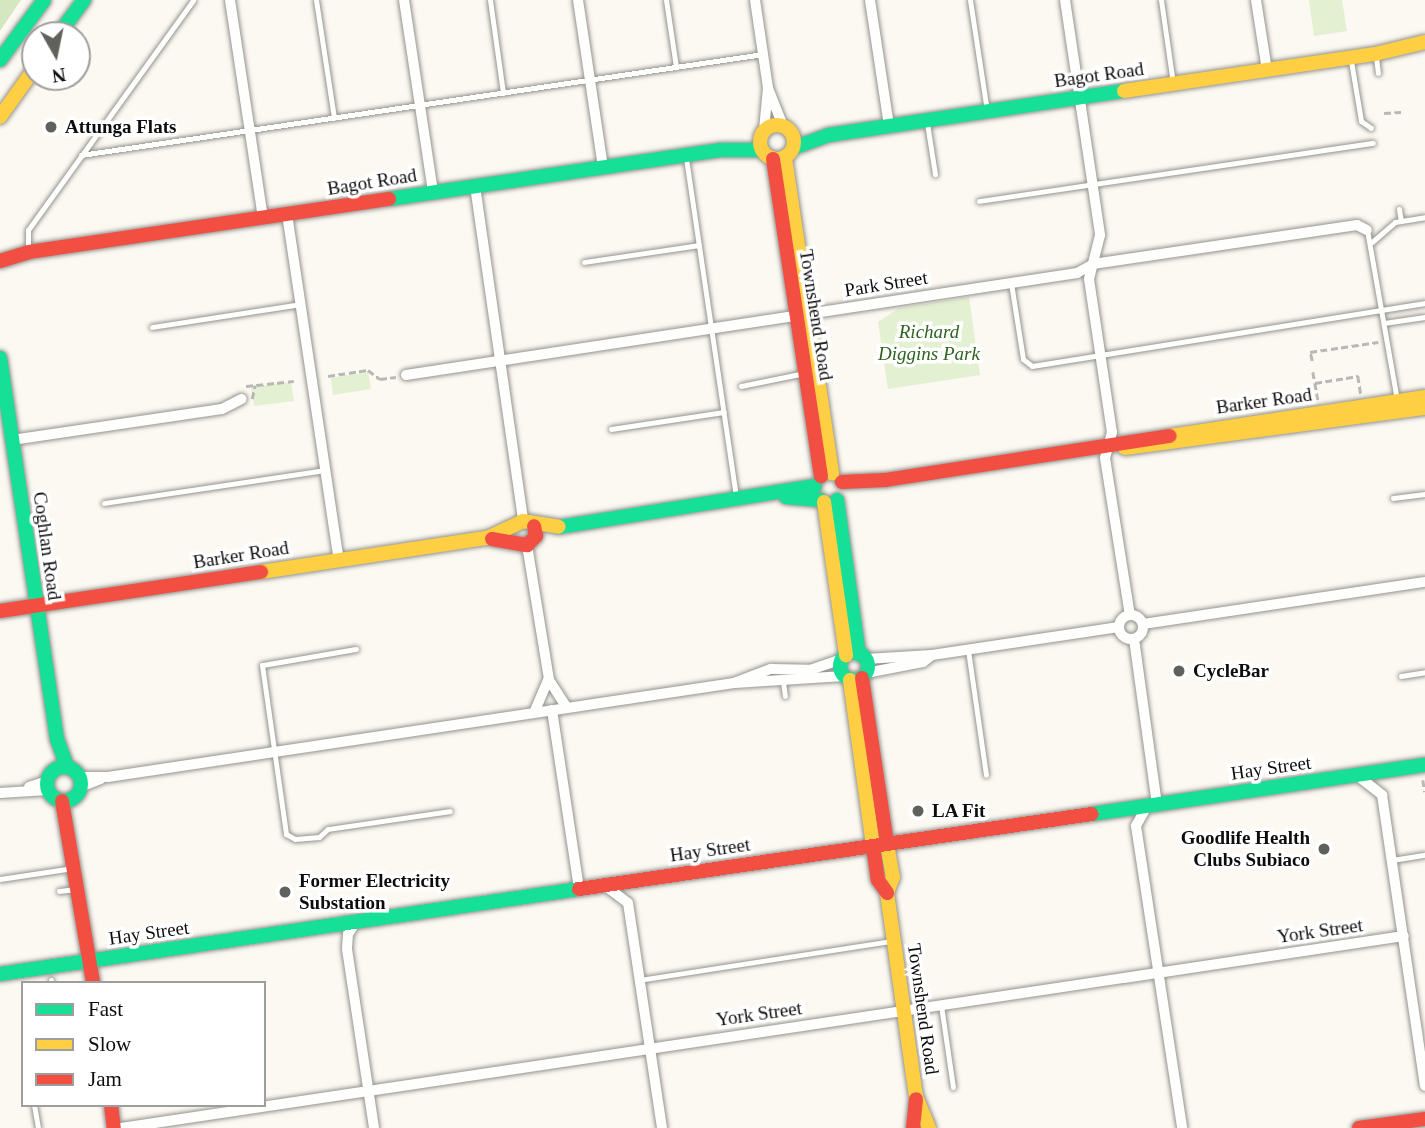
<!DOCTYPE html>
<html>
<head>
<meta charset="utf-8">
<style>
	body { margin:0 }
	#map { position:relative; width:1425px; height:1128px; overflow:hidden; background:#fbf9f1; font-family:Georgia,serif }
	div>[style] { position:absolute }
	.green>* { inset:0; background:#e4f0d2 }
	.forest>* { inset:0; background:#d5e7c0 }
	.path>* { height:2.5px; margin-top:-1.25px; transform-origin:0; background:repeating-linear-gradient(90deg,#b8b8b6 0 7px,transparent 0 10.5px) }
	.roads { filter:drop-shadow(0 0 2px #949390) drop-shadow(0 0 2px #949390) }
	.lane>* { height:5px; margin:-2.5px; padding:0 2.5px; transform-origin:2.5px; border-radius:2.5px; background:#fefefd }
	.street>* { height:10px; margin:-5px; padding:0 5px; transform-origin:5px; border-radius:5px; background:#fefefd }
	.street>.ring { margin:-5px; padding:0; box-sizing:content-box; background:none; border:10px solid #fefefd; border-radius:50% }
	.fast>* { height:14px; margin:-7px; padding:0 7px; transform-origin:7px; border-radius:7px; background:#16e098 }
	.fast>.ring { margin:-7px; padding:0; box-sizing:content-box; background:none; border:14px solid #16e098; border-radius:50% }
	.slow>* { height:14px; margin:-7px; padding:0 7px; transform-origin:7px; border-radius:7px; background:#ffcf43 }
	.slow>.ring { margin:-7px; padding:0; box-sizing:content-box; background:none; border:14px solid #ffcf43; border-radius:50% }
	.jam>* { height:14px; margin:-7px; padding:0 7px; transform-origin:7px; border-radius:7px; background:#f24e42 }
	.dots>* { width:19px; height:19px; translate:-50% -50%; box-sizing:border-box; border:4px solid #fff; border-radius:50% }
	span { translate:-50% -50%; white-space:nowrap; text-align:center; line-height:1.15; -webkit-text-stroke:7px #fff; paint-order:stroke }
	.street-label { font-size:19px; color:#0d0d0d }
	.poi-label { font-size:19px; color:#0d0d0d; font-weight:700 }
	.left { translate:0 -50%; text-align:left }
	.right { translate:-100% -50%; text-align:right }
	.park-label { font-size:19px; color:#2e631f; font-style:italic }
	.legend { position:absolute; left:21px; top:981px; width:245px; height:126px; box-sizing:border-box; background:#fff; border:2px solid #9e9e9e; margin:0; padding:9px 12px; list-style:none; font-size:21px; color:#0d0d0d }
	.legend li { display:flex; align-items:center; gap:14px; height:35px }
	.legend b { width:35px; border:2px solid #9e9e9e }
	.north { position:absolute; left:21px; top:21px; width:70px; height:70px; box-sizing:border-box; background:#fff; border:2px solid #9e9e9e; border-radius:50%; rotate:171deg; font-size:19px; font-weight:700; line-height:28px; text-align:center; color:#0d0d0d }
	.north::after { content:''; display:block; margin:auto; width:24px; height:32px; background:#60605d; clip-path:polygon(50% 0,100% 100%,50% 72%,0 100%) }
</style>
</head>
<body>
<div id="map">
	<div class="green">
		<div style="clip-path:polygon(1309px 0,1342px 0,1347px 31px,1314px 36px)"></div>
		<div style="clip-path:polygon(969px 297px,980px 375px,888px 389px,878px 322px,899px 308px)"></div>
		<div style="clip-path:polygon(368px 372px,371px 389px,333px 395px,331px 378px)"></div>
		<div style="clip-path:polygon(291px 382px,294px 401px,254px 406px,251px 387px)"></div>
	</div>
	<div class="forest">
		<div style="clip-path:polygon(0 0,21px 0,0 31px)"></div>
	</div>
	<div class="path">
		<div style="left:1384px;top:113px;width:17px;rotate:-3deg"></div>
		<div style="left:1312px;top:361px;width:9px;rotate:-103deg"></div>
		<div style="left:1310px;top:352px;width:69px;rotate:-8.4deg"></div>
		<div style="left:1313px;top:372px;width:11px;rotate:80deg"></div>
		<div style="left:1315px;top:383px;width:44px;rotate:-9.2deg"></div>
		<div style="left:1358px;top:376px;width:19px;rotate:81deg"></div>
		<div style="left:328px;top:376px;width:40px;rotate:-8.5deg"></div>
		<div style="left:368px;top:370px;width:15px;rotate:37deg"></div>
		<div style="left:380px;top:379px;width:16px;rotate:-7deg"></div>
		<div style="left:1315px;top:383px;width:17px;rotate:80deg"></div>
		<div style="left:246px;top:386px;width:48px;rotate:-5.9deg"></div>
		<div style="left:252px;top:399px;width:14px;rotate:-78deg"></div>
		<div style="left:1423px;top:780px;width:12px;rotate:81deg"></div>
	</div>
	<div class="roads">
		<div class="lane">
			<div style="left:316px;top:0;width:119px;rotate:81.3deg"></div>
			<div style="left:490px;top:0;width:94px;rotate:82deg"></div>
			<div style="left:666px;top:0;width:68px;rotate:81.5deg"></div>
			<div style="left:970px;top:0;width:112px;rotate:81.3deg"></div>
			<div style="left:1161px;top:0;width:84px;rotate:81.8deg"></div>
			<div style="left:1376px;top:57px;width:16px;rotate:83deg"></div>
			<div style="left:1351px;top:61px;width:61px;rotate:80.5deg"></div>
			<div style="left:1361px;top:121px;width:12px;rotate:35deg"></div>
			<div style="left:927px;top:123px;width:52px;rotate:81.1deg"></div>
			<div style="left:81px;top:155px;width:689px;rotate:-8.42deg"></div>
			<div style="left:686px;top:158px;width:348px;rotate:81.6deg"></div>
			<div style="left:979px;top:201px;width:398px;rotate:-8.4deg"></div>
			<div style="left:1399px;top:209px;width:12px;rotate:81deg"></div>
			<div style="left:1367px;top:230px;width:174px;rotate:80deg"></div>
			<div style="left:1372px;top:242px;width:30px;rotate:-41deg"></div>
			<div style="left:1395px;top:222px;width:30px;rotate:-9deg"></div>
			<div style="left:28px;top:249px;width:19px;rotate:-90deg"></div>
			<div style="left:28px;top:230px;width:283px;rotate:-54.3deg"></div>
			<div style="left:584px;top:262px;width:116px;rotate:-8.4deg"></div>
			<div style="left:1011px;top:283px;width:77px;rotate:81deg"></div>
			<div style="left:1023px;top:359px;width:11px;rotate:38deg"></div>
			<div style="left:1032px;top:366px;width:398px;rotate:-9.1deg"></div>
			<div style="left:1384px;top:323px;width:41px;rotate:-8.3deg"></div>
			<div style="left:152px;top:327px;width:150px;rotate:-8.8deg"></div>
			<div style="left:741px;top:386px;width:65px;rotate:-11.5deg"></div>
			<div style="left:611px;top:429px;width:114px;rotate:-8.6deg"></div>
			<div style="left:1393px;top:498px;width:32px;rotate:-7deg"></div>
			<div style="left:104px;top:503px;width:223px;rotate:-8.5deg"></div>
			<div style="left:356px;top:649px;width:95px;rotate:170.3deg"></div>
			<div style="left:262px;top:665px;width:171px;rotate:81.9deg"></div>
			<div style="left:286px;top:834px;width:10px;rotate:29deg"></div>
			<div style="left:295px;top:839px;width:24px;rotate:-5deg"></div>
			<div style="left:319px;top:837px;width:12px;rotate:-42deg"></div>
			<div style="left:328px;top:829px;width:123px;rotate:-8.4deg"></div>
			<div style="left:968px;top:650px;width:126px;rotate:81.8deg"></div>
			<div style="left:1401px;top:676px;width:24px;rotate:-9deg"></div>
			<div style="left:783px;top:682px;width:14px;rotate:82deg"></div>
			<div style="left:1392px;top:860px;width:33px;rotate:-9deg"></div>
			<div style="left:0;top:879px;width:74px;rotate:-8.6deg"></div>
			<div style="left:59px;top:891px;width:17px;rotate:-7deg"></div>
			<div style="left:51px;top:980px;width:3px;rotate:90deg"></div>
			<div style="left:639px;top:980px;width:255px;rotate:-8.8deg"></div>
			<div style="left:941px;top:1005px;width:83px;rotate:81.7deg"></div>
			<div style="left:34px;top:1105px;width:23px;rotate:80deg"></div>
		</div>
		<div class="street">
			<div style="left:230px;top:0;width:220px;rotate:81.4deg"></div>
			<div style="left:404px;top:0;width:194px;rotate:81.4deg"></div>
			<div style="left:578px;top:0;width:169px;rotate:81.5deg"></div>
			<div style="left:755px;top:0;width:89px;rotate:81.6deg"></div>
			<div style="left:768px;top:88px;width:41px;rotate:68.5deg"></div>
			<div style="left:870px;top:0;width:127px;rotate:81.4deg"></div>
			<div style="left:1065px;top:0;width:238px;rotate:81.5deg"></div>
			<div style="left:1100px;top:235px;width:45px;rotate:104deg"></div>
			<div style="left:1089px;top:279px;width:155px;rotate:81.5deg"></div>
			<div style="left:1112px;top:432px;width:27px;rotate:105deg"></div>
			<div style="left:1105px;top:458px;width:159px;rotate:81deg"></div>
			<div style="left:1256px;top:0;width:71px;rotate:81.1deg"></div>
			<div style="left:764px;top:130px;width:42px;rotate:-84.6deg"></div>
			<div style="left:475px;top:186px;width:338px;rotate:81.8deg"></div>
			<div style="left:287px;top:214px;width:350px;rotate:81.5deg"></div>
			<div style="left:406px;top:375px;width:679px;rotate:-8.64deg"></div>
			<div style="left:1077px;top:273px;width:18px;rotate:-29deg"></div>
			<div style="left:1093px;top:264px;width:267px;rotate:-8.4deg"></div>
			<div style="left:1357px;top:225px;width:11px;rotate:27deg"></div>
			<div style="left:12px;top:440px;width:212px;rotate:-8.4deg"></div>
			<div style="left:222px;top:409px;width:22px;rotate:-27deg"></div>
			<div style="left:527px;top:545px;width:137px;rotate:80.7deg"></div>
			<div style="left:549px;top:680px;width:33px;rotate:57deg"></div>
			<div class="ring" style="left:1119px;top:615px;width:14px;height:14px"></div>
			<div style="left:1143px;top:624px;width:285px;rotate:-8.5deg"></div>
			<div style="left:1134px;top:639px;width:167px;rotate:82.1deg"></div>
			<div style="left:865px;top:659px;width:67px;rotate:-3.4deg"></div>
			<div style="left:932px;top:655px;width:189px;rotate:-8.5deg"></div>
			<div style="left:866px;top:673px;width:58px;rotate:-10.9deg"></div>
			<div style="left:923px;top:662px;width:11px;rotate:-38deg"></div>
			<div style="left:735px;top:683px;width:109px;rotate:-3.7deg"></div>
			<div style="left:552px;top:710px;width:181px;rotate:81.4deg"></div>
			<div style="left:534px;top:713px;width:36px;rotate:-67deg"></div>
			<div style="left:1358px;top:776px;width:31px;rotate:38deg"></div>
			<div style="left:1382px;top:795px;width:294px;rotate:81.6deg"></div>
			<div style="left:79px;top:777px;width:29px"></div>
			<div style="left:108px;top:777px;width:633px;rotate:-8.54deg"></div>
			<div style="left:734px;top:683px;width:40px;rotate:-21deg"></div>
			<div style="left:771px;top:669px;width:39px;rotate:1deg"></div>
			<div style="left:810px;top:670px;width:34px;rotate:-19deg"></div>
			<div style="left:29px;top:787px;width:19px;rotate:-18deg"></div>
			<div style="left:80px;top:787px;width:22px;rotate:-21deg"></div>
			<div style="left:0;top:793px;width:48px;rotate:-3.6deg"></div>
			<div style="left:1147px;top:806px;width:23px;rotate:119deg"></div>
			<div style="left:1136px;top:826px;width:305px;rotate:81.3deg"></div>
			<div style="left:607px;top:887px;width:26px;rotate:37deg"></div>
			<div style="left:628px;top:903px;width:228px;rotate:81.4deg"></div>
			<div style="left:356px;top:922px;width:14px;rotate:124deg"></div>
			<div style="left:348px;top:934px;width:15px;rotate:94deg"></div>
			<div style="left:347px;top:949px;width:181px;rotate:81.4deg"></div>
			<div style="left:121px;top:1128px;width:1297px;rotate:-8.51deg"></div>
		</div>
		<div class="fast">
			<div style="left:58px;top:35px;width:44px;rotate:-53.4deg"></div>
			<div style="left:0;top:60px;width:74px;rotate:-53.7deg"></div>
			<div style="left:793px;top:148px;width:38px;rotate:-20deg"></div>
			<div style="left:829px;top:135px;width:298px;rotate:-8.5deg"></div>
			<div style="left:389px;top:199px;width:336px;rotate:-8.4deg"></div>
			<div style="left:721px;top:150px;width:41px"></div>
			<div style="left:0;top:358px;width:385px;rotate:81.5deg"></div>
			<div style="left:57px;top:739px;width:30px;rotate:70deg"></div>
			<div style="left:786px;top:497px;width:35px;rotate:5deg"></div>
			<div style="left:837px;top:500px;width:156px;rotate:81.9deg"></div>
			<div style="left:559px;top:527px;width:259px;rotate:-9.1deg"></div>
			<div class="ring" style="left:840px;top:652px;width:14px;height:14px"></div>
			<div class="ring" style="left:47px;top:767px;width:20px;height:20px"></div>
			<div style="left:1092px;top:814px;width:337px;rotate:-8.4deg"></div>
			<div style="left:0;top:974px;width:585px;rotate:-8.35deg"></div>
		</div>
		<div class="slow">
			<div style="left:1124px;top:91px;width:254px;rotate:-8.4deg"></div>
			<div style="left:1375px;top:54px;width:51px;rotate:-13.5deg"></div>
			<div style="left:0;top:117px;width:60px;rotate:-54.5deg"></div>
			<div class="ring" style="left:760px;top:125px;width:20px;height:20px"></div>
			<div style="left:785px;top:158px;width:319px;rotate:81.5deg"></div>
			<div style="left:1170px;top:436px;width:258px;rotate:-8.7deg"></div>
			<div style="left:1125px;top:448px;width:303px;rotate:-7.6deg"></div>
			<div style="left:824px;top:502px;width:155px;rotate:81.8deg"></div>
			<div style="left:261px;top:572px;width:229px;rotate:-8.6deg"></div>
			<div style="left:487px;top:538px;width:40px;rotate:-25deg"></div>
			<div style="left:523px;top:521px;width:36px;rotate:9deg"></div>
			<div style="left:850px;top:680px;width:168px;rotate:82.1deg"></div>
			<div style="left:887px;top:844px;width:34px;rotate:80deg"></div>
			<div style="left:893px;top:877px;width:17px;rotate:111deg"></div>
			<div style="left:887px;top:893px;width:205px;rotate:81.9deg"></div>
			<div style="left:916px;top:1096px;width:35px;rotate:68deg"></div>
		</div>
		<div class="jam">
			<div style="left:773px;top:159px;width:321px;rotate:81.4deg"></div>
			<div style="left:0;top:261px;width:30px;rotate:-17deg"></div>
			<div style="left:29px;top:252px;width:364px;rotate:-8.4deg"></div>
			<div style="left:842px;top:482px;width:43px;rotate:-2.7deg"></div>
			<div style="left:885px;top:480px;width:288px;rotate:-8.8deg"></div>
			<div style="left:492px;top:539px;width:36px;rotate:10deg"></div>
			<div style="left:527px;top:545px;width:13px;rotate:-45deg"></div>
			<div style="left:536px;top:536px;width:10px;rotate:-101deg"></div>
			<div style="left:0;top:611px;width:264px;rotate:-8.5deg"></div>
			<div style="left:862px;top:678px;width:168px;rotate:81.4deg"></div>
			<div style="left:62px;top:801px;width:185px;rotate:80.3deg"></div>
			<div style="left:873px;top:846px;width:34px;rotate:82deg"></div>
			<div style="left:878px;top:880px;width:16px;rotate:55deg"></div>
			<div style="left:579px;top:889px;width:518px;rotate:-8.32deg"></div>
			<div style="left:111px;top:1105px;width:23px;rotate:83deg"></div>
			<div style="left:913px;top:1128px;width:29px;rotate:-84deg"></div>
			<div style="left:1359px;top:1128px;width:67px;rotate:-7.8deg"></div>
		</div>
	</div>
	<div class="dots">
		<div style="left:51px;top:127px;background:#60605d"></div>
		<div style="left:1179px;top:671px;background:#60605d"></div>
		<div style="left:918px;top:811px;background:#60605d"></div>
		<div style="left:1324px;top:849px;background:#60605d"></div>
		<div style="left:285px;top:892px;background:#60605d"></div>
	</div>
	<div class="street-label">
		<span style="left:1099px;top:75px;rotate:-8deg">Bagot Road</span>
		<span style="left:372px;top:182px;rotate:-9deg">Bagot Road</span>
		<span style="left:886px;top:284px;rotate:-9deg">Park Street</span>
		<span style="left:816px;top:315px;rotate:81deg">Townshend Road</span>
		<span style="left:1264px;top:401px;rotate:-8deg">Barker Road</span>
		<span style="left:47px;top:546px;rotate:82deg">Coghlan Road</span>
		<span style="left:241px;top:555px;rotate:-9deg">Barker Road</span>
		<span style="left:1271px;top:768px;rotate:-8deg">Hay Street</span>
		<span style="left:710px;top:850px;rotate:-8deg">Hay Street</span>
		<span style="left:1320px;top:931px;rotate:-8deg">York Street</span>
		<span style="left:149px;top:933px;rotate:-8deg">Hay Street</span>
		<span style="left:923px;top:1009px;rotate:82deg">Townshend Road</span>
		<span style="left:759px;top:1014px;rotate:-8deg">York Street</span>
	</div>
	<div class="poi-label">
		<span class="left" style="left:65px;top:127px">Attunga Flats</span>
		<span class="left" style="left:1193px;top:671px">CycleBar</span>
		<span class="left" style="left:932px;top:811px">LA Fit</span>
		<span class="right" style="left:1310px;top:849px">Goodlife Health<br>Clubs Subiaco</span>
		<span class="left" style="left:299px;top:892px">Former Electricity<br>Substation</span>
	</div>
	<div class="park-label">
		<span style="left:929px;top:343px">Richard<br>Diggins Park</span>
	</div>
	<ul class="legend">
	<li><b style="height:9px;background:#16e098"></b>Fast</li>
	<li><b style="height:9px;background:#ffcf43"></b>Slow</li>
	<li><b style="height:9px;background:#f24e42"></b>Jam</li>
	</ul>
	<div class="north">N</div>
</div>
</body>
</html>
